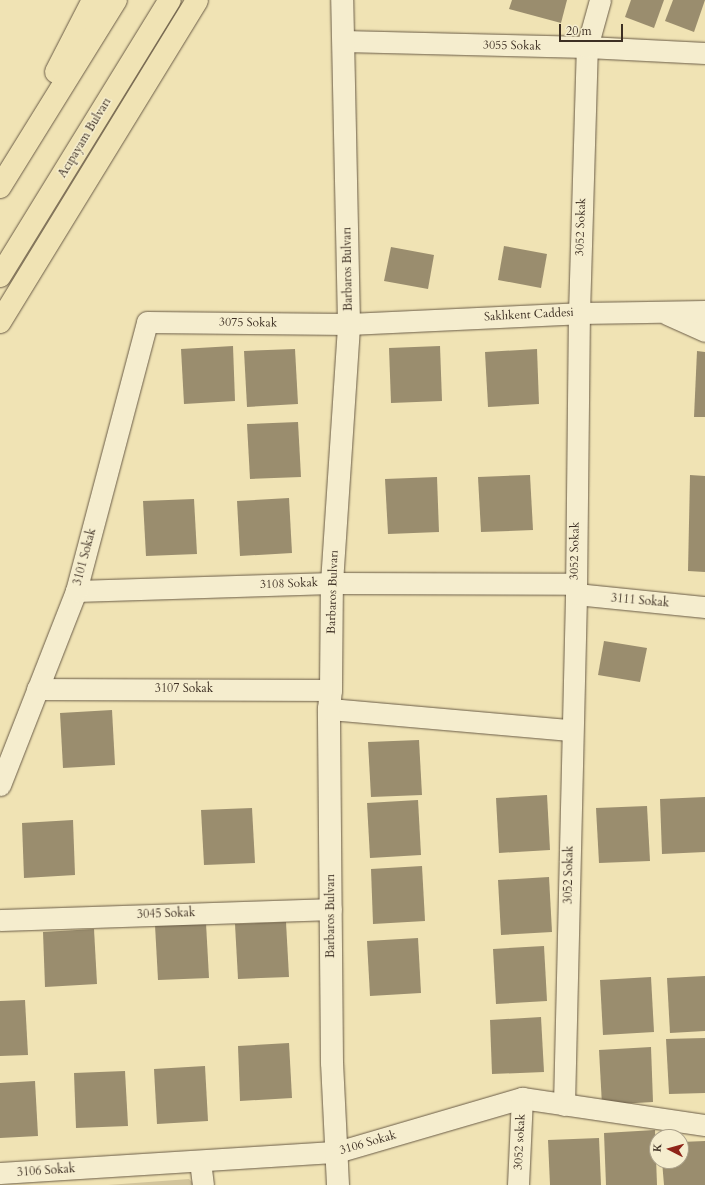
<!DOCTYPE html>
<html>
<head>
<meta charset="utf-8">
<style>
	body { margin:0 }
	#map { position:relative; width:705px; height:1185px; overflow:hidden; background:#f0e3b4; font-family:Cardo,serif }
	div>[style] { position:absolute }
	.green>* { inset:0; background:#d2c49b }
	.building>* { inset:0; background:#9a8d6e }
	.roads { filter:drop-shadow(0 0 1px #6a5c47) drop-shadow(0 0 1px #6a5c47) }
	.street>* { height:21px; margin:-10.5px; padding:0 10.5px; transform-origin:10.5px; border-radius:10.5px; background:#f5edce }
	.secondary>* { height:22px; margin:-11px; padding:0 11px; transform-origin:11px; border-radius:11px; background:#f5edce }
	.primary>* { height:22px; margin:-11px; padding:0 11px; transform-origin:11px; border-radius:11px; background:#f0e3b4 }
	span { translate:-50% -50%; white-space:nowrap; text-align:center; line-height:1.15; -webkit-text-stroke:3px #f5edce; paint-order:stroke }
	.street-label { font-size:12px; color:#3d2f23 }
	.north { position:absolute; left:649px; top:1129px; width:40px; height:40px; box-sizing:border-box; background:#f5edce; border:1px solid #aba18a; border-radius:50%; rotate:276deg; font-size:11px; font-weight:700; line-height:16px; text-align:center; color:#3d2f23 }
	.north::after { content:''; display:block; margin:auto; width:14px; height:18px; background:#8f2418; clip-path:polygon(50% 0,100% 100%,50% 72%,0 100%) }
	.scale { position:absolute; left:559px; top:24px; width:64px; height:18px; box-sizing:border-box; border:2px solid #3d2f23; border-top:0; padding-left:5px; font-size:12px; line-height:14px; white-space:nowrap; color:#3d2f23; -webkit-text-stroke:3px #f5edce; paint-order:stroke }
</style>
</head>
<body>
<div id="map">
	<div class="green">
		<div style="clip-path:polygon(189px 1179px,195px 1185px,108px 1185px)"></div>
	</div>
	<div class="building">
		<div style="clip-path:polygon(512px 0,567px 0,561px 23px,509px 9px)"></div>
		<div style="clip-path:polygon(631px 0,664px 0,654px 28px,625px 17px)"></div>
		<div style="clip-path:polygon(673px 0,705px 0,694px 32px,665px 21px)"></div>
		<div style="clip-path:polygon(504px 246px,547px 254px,541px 288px,498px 280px)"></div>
		<div style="clip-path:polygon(391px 247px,434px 255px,428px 289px,384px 281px)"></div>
		<div style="clip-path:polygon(233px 346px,235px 401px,184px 404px,181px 349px)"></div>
		<div style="clip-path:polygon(440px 346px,442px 401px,391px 403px,389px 348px)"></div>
		<div style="clip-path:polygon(295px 349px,298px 404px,247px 407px,244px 351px)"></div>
		<div style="clip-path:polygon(537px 349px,539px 404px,488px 407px,485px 352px)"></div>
		<div style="clip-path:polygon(697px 351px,705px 352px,705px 417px,694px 417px)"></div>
		<div style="clip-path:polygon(298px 422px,301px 477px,250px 479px,247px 424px)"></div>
		<div style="clip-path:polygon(530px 475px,533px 530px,481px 532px,478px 477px)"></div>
		<div style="clip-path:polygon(690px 475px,705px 476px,705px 572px,688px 571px)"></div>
		<div style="clip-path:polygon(437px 477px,439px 532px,388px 534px,385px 479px)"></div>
		<div style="clip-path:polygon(289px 498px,292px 553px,240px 556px,237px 501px)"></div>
		<div style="clip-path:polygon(194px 499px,197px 554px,146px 556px,143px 501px)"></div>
		<div style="clip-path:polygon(604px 641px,647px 648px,640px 682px,598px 675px)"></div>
		<div style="clip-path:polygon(112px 710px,115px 765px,63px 768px,60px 713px)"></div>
		<div style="clip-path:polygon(419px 740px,422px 795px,371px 797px,368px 742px)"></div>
		<div style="clip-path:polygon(547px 795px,550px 850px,499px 853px,496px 798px)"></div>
		<div style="clip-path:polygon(705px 797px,705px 852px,662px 854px,660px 799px)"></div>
		<div style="clip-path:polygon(418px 800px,421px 855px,370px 858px,367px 803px)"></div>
		<div style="clip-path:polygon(647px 806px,650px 861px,599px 863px,596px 808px)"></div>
		<div style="clip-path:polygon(252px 808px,255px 863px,204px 865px,201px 810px)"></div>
		<div style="clip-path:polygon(73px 820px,75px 875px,24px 878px,22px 823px)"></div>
		<div style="clip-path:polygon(422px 866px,425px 921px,373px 924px,371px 869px)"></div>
		<div style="clip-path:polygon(549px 877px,552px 932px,501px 935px,498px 880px)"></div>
		<div style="clip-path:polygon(286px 922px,289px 977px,238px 979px,235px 924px)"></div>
		<div style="clip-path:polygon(206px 923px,209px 978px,158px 980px,155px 925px)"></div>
		<div style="clip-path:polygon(94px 929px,97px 984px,45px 987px,43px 932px)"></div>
		<div style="clip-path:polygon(418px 938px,421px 993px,370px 996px,367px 941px)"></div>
		<div style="clip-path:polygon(544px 946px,547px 1001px,496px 1004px,493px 949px)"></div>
		<div style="clip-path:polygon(705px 976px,705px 1031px,670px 1033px,667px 978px)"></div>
		<div style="clip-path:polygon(651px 977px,654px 1032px,603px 1035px,600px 980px)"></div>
		<div style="clip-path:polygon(25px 1000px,28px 1055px,0 1056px,0 1001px)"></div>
		<div style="clip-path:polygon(541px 1017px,544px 1072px,492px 1074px,490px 1020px)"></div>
		<div style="clip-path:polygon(705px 1038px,705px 1093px,669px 1094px,666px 1039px)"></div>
		<div style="clip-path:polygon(289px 1043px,292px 1098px,240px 1101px,238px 1046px)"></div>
		<div style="clip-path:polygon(651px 1047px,653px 1102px,602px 1105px,599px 1050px)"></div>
		<div style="clip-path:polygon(205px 1066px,208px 1121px,157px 1124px,154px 1069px)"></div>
		<div style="clip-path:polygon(125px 1071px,128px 1126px,76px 1128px,74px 1073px)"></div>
		<div style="clip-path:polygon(35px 1081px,38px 1136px,0 1138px,0 1083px)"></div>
		<div style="clip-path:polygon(655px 1130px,657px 1185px,606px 1185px,604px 1133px)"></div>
		<div style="clip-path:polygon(599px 1138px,601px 1185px,550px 1185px,548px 1140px)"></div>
		<div style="clip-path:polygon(705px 1141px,705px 1185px,664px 1185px,662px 1161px,681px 1161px,681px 1142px)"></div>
	</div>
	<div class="roads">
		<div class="street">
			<div style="left:343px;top:41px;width:244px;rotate:1.4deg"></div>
			<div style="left:587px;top:47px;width:118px;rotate:2.9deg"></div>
			<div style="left:667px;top:314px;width:42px;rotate:24.1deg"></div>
			<div style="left:76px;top:591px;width:256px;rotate:-1.8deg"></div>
			<div style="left:332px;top:583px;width:242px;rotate:0.2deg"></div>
			<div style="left:576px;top:594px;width:130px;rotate:5.8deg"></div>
			<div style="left:37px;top:689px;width:294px;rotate:0.2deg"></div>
			<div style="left:329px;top:709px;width:243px;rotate:5deg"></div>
			<div style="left:0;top:785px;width:208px;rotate:-68.6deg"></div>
			<div style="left:76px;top:591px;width:278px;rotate:-75.2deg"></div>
			<div style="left:147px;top:322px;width:202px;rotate:0.6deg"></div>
			<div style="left:349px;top:324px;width:230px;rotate:-2.7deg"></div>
			<div style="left:579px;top:313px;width:126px;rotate:-0.9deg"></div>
			<div style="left:0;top:920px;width:331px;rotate:-1.9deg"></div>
			<div style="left:564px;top:1105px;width:511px;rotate:-88.65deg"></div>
			<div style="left:576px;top:594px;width:281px;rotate:-89.4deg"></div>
			<div style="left:579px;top:313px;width:266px;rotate:-88.3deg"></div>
			<div style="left:587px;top:47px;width:49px;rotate:-74.5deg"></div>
			<div style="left:200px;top:1161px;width:24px;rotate:83deg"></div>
			<div style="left:0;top:1173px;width:338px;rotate:-3.6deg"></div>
			<div style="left:337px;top:1152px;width:193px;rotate:-16.3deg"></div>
			<div style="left:522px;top:1098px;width:185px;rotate:8.4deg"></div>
			<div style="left:518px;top:1185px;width:87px;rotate:-87.4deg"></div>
		</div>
		<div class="secondary">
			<div style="left:338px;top:1185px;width:122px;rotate:-92.8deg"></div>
			<div style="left:332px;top:1063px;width:354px;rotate:-90.5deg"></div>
			<div style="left:329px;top:709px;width:19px;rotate:-84deg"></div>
			<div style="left:331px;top:690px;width:107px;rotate:-89.5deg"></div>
			<div style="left:332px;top:583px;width:260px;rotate:-86.2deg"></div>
			<div style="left:349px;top:324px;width:324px;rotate:-91.2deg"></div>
		</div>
		<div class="primary">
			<div style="left:56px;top:72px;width:81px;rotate:-62.8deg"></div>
			<div style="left:0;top:187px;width:220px;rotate:-58.2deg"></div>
			<div style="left:0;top:276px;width:324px;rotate:-58.4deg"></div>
			<div style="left:0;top:322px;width:377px;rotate:-58.5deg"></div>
		</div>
	</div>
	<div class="street-label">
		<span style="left:512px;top:46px;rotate:1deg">3055 Sokak</span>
		<span style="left:85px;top:138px;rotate:-59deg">Acıpayam Bulvarı</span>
		<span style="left:581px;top:227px;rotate:-88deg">3052 Sokak</span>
		<span style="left:348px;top:269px;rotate:-91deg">Barbaros Bulvarı</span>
		<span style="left:529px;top:315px;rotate:-3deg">Saklıkent Caddesi</span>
		<span style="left:248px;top:323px;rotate:1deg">3075 Sokak</span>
		<span style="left:575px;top:551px;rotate:-89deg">3052 Sokak</span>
		<span style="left:85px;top:557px;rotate:-75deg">3101 Sokak</span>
		<span style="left:289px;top:584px;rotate:-2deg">3108 Sokak</span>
		<span style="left:333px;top:592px;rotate:-88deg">Barbaros Bulvarı</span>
		<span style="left:640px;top:601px;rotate:5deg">3111 Sokak</span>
		<span style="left:184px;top:689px">3107 Sokak</span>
		<span style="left:569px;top:875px;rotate:-89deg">3052 Sokak</span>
		<span style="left:166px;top:914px;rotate:-2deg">3045 Sokak</span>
		<span style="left:331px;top:916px;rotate:-90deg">Barbaros Bulvarı</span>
		<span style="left:520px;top:1142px;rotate:-87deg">3052 sokak</span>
		<span style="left:368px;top:1143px;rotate:-16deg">3106 Sokak</span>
		<span style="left:46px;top:1171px;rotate:-4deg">3106 Sokak</span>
	</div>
	<div class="north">K</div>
	<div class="scale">20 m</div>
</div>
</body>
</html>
